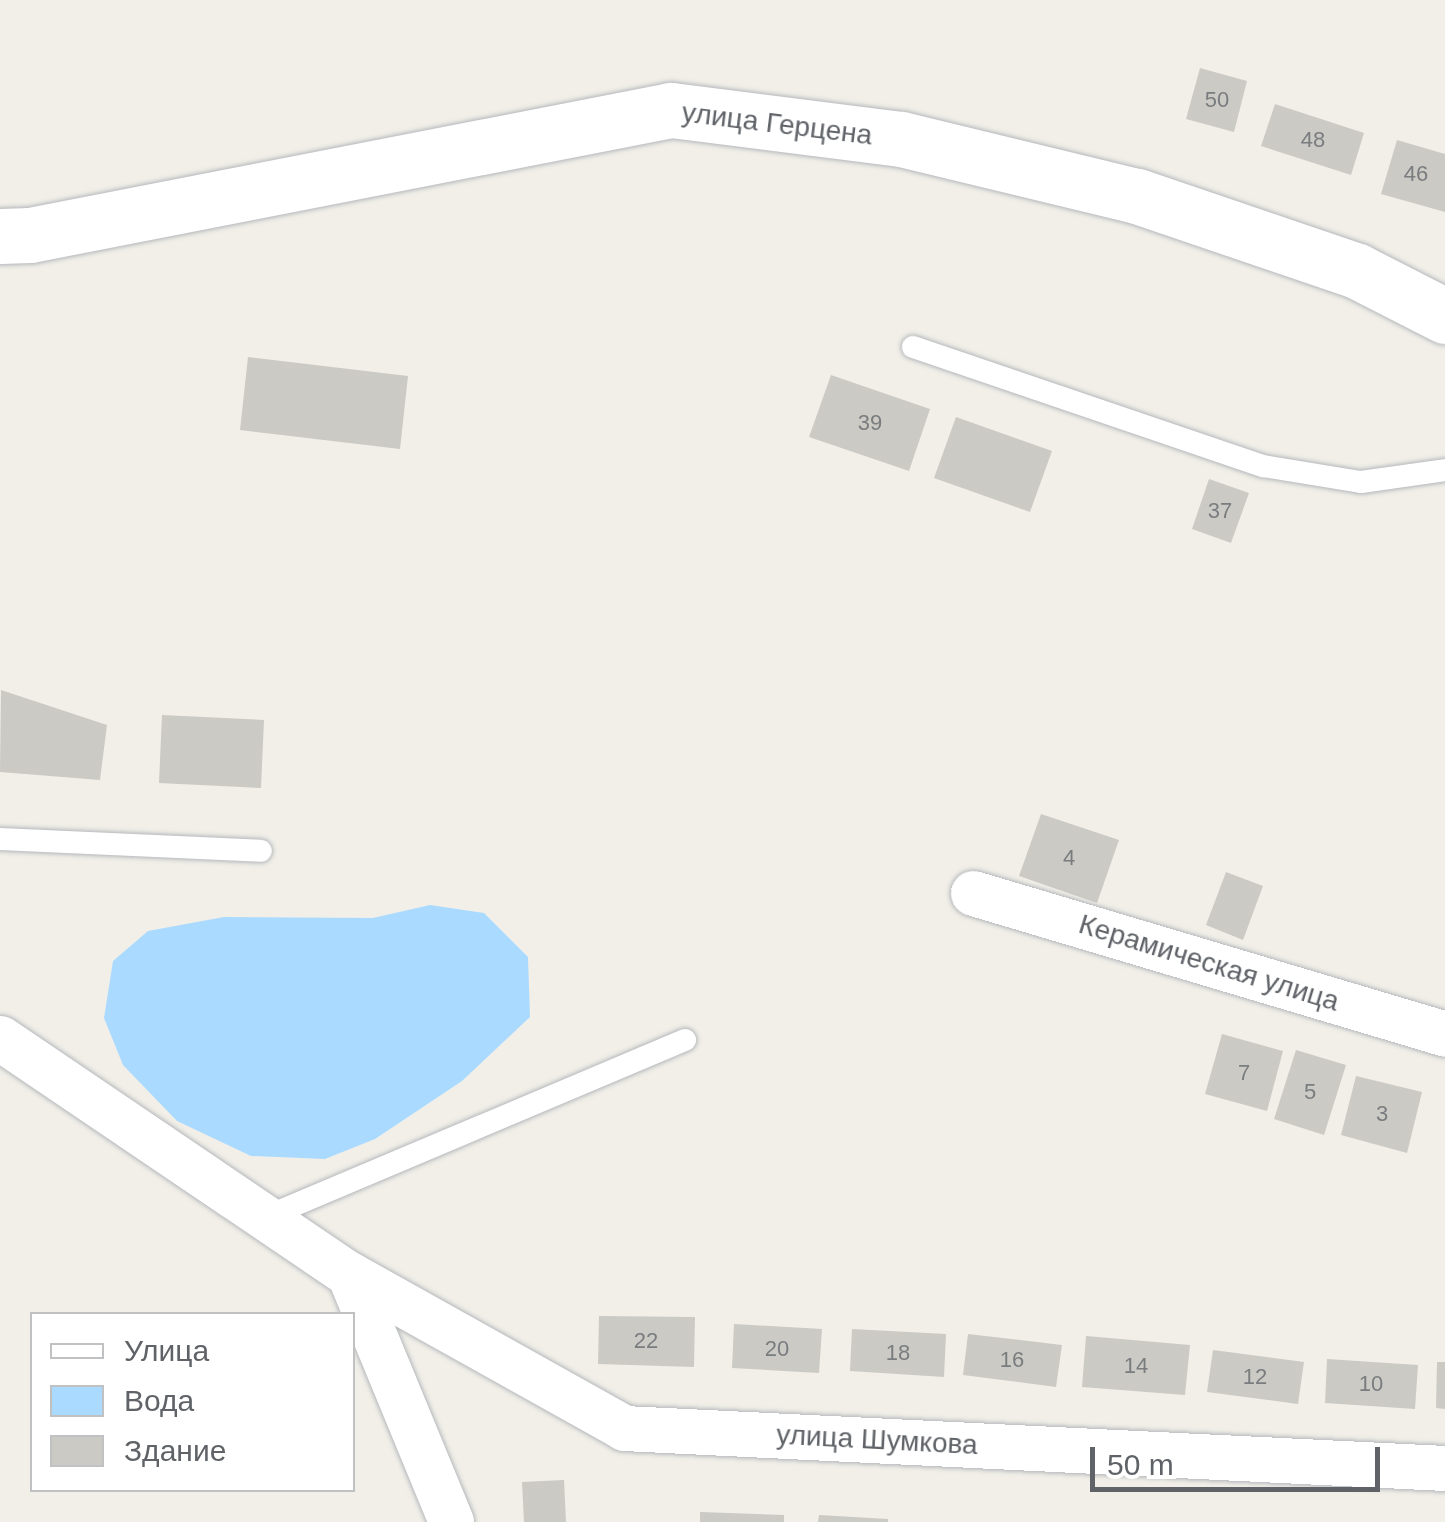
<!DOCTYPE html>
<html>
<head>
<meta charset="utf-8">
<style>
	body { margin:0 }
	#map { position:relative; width:1445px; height:1522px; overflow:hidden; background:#f1efe8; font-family:Helvetica,sans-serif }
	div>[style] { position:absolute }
	.water>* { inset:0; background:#aadaff }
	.building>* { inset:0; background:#cccac5 }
	.roads { filter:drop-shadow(0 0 2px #b5b8bc) drop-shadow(0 0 2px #b5b8bc) }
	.lane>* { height:22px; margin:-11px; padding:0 11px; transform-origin:11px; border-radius:11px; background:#fff }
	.street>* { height:45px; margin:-22.5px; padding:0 22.5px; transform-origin:22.5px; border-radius:22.5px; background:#fff }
	.secondary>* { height:55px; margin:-27.5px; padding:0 27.5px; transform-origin:27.5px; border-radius:27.5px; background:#fff }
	span { translate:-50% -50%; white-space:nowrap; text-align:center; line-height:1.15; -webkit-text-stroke:8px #fff; paint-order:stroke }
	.number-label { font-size:22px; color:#7a7d7f }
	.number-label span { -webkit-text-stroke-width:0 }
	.street-label { font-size:28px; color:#5f6368 }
	.legend { position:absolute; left:30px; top:1312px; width:325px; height:180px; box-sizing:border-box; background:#fff; border:2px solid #bfc1c3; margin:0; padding:12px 18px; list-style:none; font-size:30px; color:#5f6368 }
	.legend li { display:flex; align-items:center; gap:20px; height:50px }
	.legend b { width:50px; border:2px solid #bfc1c3 }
	.scale { position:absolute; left:1090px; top:1447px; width:290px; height:45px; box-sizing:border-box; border:5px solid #5f6368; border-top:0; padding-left:12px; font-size:30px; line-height:35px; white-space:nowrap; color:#5f6368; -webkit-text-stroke:8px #fff; paint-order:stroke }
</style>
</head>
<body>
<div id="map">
	<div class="water">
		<div style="clip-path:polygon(430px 905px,484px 913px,528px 957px,530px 1017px,462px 1081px,375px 1139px,325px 1159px,251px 1156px,177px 1121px,123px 1065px,104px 1018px,113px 961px,148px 931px,224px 917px,373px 918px)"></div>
	</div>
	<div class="building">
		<div style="clip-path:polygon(1200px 68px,1247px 81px,1234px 132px,1186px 119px)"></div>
		<div style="clip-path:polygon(1275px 104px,1364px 133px,1351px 175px,1261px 146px)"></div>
		<div style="clip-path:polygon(1397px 140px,1445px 154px,1445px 212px,1381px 194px)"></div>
		<div style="clip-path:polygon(248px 357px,408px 376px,400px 449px,240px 430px)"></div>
		<div style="clip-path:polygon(831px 375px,930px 409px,909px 471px,809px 437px)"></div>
		<div style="clip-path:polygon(956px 417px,1052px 451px,1030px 512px,934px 478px)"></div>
		<div style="clip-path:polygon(1209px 479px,1249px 493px,1231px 543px,1192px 529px)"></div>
		<div style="clip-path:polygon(1px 690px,107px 725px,100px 780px,0 772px)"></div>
		<div style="clip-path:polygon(162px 715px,264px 720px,261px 788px,159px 783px)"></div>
		<div style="clip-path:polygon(1041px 814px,1119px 840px,1097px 903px,1019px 876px)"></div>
		<div style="clip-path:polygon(1226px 872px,1263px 886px,1243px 940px,1206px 925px)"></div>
		<div style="clip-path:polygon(1222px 1034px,1283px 1051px,1267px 1111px,1205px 1094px)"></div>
		<div style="clip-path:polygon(1296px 1050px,1346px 1065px,1324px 1135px,1274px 1119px)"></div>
		<div style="clip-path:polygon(1356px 1076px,1422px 1092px,1407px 1153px,1341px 1135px)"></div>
		<div style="clip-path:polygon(599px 1316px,695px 1317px,694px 1367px,598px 1364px)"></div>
		<div style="clip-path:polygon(734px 1324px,822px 1329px,819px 1373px,732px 1368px)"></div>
		<div style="clip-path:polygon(852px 1329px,946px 1334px,944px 1377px,850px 1371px)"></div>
		<div style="clip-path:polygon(968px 1334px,1062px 1345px,1056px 1387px,963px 1375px)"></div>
		<div style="clip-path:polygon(1086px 1336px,1190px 1345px,1185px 1395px,1082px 1387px)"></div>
		<div style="clip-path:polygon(1213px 1350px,1304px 1362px,1298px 1404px,1207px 1392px)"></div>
		<div style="clip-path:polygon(1327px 1359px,1418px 1365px,1415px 1409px,1325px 1403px)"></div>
		<div style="clip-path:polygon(1437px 1362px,1445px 1362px,1445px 1409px,1436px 1408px)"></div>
		<div style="clip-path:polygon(564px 1480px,566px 1522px,524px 1522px,522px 1482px)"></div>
		<div style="clip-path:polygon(700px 1512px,784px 1515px,784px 1522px,700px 1522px)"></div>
		<div style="clip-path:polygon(819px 1515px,888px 1519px,888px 1522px,818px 1522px)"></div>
	</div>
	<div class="roads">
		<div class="lane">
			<div style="left:913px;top:347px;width:370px;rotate:18.8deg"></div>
			<div style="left:1263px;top:466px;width:99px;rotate:9.3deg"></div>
			<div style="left:1361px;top:482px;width:85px;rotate:-8.1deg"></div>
			<div style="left:0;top:839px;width:261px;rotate:2.6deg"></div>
			<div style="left:266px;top:1217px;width:455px;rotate:-22.9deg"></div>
		</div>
		<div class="street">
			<div style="left:973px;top:893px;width:493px;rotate:16.6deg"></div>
			<div style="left:0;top:1038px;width:421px;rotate:34.1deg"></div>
			<div style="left:349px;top:1274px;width:315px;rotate:29.2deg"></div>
			<div style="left:624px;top:1428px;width:822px;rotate:2.79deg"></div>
			<div style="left:349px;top:1274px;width:268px;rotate:67.6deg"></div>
		</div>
		<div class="secondary">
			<div style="left:0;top:236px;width:30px;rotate:-2deg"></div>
			<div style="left:30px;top:235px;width:653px;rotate:-11.03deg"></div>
			<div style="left:671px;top:110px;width:232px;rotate:7.2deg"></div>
			<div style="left:901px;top:139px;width:243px;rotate:13.6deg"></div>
			<div style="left:1137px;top:196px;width:232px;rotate:18.8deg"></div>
			<div style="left:1357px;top:271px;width:99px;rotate:27.1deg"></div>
		</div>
	</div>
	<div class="number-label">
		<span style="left:1217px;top:100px">50</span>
		<span style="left:1313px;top:140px">48</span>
		<span style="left:1416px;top:174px">46</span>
		<span style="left:870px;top:423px">39</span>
		<span style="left:1220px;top:511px">37</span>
		<span style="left:1069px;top:858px">4</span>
		<span style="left:1244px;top:1073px">7</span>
		<span style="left:1310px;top:1092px">5</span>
		<span style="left:1382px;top:1114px">3</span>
		<span style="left:646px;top:1341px">22</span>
		<span style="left:777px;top:1349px">20</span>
		<span style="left:898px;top:1353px">18</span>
		<span style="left:1012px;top:1360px">16</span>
		<span style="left:1136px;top:1366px">14</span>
		<span style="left:1255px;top:1377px">12</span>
		<span style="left:1371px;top:1384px">10</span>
	</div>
	<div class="street-label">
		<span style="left:777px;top:124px;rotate:7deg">улица Герцена</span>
		<span style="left:1209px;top:963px;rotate:17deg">Керамическая улица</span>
		<span style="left:877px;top:1440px;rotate:3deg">улица Шумкова</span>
	</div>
	<ul class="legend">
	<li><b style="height:12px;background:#fff"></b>Улица</li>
	<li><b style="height:28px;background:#aadaff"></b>Вода</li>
	<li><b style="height:28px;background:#cccac5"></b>Здание</li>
	</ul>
	<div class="scale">50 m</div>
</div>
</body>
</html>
